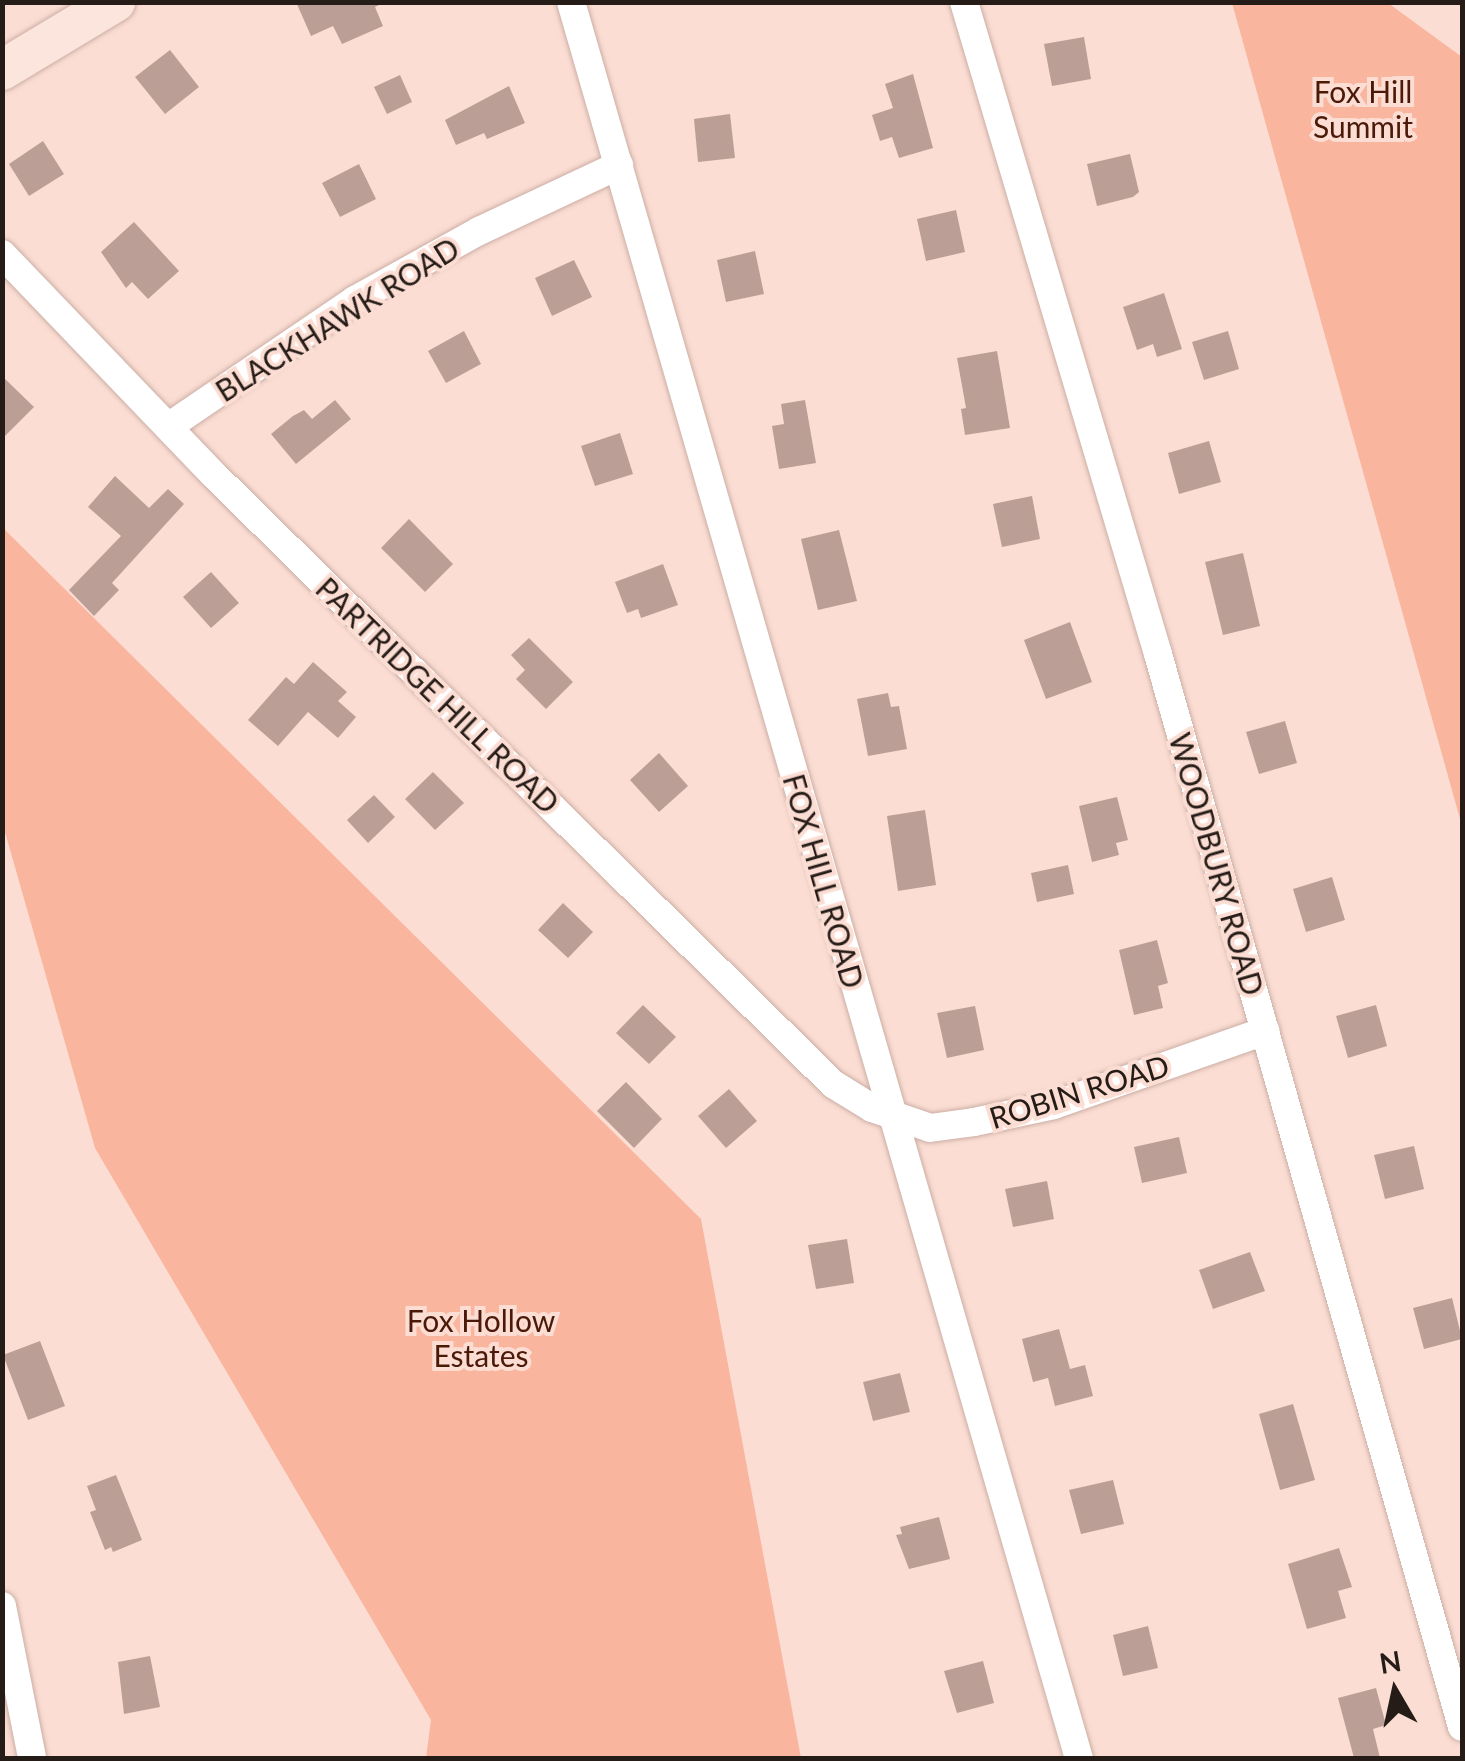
<!DOCTYPE html>
<html>
<head>
<meta charset="utf-8">
<style>
	body { margin:0 }
	#map { position:relative; width:1465px; height:1761px; overflow:hidden; background:#fbddd3; font-family:Lato,sans-serif }
	div>[style] { position:absolute }
	.green>* { inset:0; background:#fab59f }
	.building>* { inset:0; background:#bb9f96 }
	.roads { filter:drop-shadow(0 0 2px #cbaea5) drop-shadow(0 0 2px #cbaea5) }
	.minor>* { height:28px; margin:-14px; padding:0 14px; transform-origin:14px; border-radius:14px; background:#fff }
	.secondary>* { height:40px; margin:-20px; padding:0 20px; transform-origin:20px; border-radius:20px; background:#fce5dd }
	span { translate:-50% -50%; white-space:nowrap; text-align:center; line-height:1.15; -webkit-text-stroke:8px #fbddd3; paint-order:stroke }
	.park-label { font-size:30px; color:#4b1908 }
	.street-label { font-size:30px; color:#251b17 }
	.frame { position:absolute; inset:0; border:5px solid #251b17; pointer-events:none }
	.north { position:absolute; left:1345px; top:1641px; width:100px; height:100px; -webkit-text-stroke:8px #fbddd3; paint-order:stroke; rotate:351deg; font-size:28px; font-weight:700; line-height:40px; text-align:center; color:#251b17 }
	.north::after { content:''; display:block; margin:auto; width:35px; height:45px; background:#251b17; clip-path:polygon(50% 0,100% 100%,50% 72%,0 100%) }
</style>
</head>
<body>
<div id="map">
	<div class="green">
		<div style="clip-path:polygon(1232px 3px,1388px 3px,1462px 57px,1462px 826px)"></div>
		<div style="clip-path:polygon(2px 527px,701px 1219px,801px 1758px,426px 1758px,431px 1720px,95px 1148px,3px 825px)"></div>
	</div>
	<div class="building">
		<div style="clip-path:polygon(296px 2px,385px 2px,375px 7px,383px 26px,342px 44px,333px 26px,311px 36px)"></div>
		<div style="clip-path:polygon(1084px 37px,1091px 79px,1052px 86px,1044px 44px)"></div>
		<div style="clip-path:polygon(170px 50px,199px 87px,165px 114px,135px 77px)"></div>
		<div style="clip-path:polygon(913px 74px,933px 148px,899px 158px,892px 137px,880px 141px,872px 115px,893px 108px,885px 84px)"></div>
		<div style="clip-path:polygon(400px 75px,412px 102px,387px 114px,374px 87px)"></div>
		<div style="clip-path:polygon(509px 86px,525px 123px,487px 139px,484px 133px,456px 145px,445px 120px)"></div>
		<div style="clip-path:polygon(730px 114px,735px 158px,698px 162px,694px 119px)"></div>
		<div style="clip-path:polygon(43px 141px,64px 174px,29px 196px,9px 164px)"></div>
		<div style="clip-path:polygon(1130px 154px,1139px 192px,1133px 197px,1097px 206px,1087px 164px)"></div>
		<div style="clip-path:polygon(359px 164px,376px 199px,340px 217px,322px 183px)"></div>
		<div style="clip-path:polygon(956px 210px,965px 252px,926px 261px,917px 219px)"></div>
		<div style="clip-path:polygon(134px 222px,179px 271px,148px 299px,132px 282px,126px 288px,101px 252px)"></div>
		<div style="clip-path:polygon(755px 251px,764px 294px,726px 302px,717px 260px)"></div>
		<div style="clip-path:polygon(574px 260px,592px 297px,552px 316px,535px 278px)"></div>
		<div style="clip-path:polygon(1164px 293px,1182px 349px,1157px 357px,1153px 344px,1137px 350px,1123px 307px)"></div>
		<div style="clip-path:polygon(464px 331px,481px 364px,446px 383px,428px 351px)"></div>
		<div style="clip-path:polygon(1228px 331px,1239px 369px,1204px 380px,1192px 342px)"></div>
		<div style="clip-path:polygon(997px 351px,1010px 428px,965px 435px,961px 409px,966px 408px,957px 358px)"></div>
		<div style="clip-path:polygon(2px 376px,34px 407px,2px 439px)"></div>
		<div style="clip-path:polygon(335px 400px,351px 419px,296px 464px,271px 434px,293px 416px,304px 410px,312px 419px)"></div>
		<div style="clip-path:polygon(805px 400px,816px 463px,779px 469px,772px 426px,784px 424px,781px 404px)"></div>
		<div style="clip-path:polygon(620px 433px,633px 474px,595px 486px,581px 446px)"></div>
		<div style="clip-path:polygon(1209px 441px,1221px 482px,1179px 494px,1168px 453px)"></div>
		<div style="clip-path:polygon(115px 476px,149px 508px,168px 489px,184px 504px,112px 583px,119px 590px,94px 616px,69px 590px,121px 536px,88px 507px)"></div>
		<div style="clip-path:polygon(1032px 496px,1040px 539px,1002px 547px,993px 504px)"></div>
		<div style="clip-path:polygon(409px 519px,453px 564px,425px 592px,381px 548px)"></div>
		<div style="clip-path:polygon(839px 530px,857px 601px,818px 610px,801px 539px)"></div>
		<div style="clip-path:polygon(1243px 553px,1260px 626px,1223px 635px,1205px 562px)"></div>
		<div style="clip-path:polygon(663px 564px,678px 605px,641px 618px,638px 609px,627px 613px,615px 582px)"></div>
		<div style="clip-path:polygon(211px 572px,239px 603px,211px 628px,183px 597px)"></div>
		<div style="clip-path:polygon(1070px 622px,1092px 682px,1046px 699px,1024px 640px)"></div>
		<div style="clip-path:polygon(529px 638px,573px 682px,546px 709px,516px 679px,525px 670px,511px 655px)"></div>
		<div style="clip-path:polygon(313px 662px,347px 692px,338px 701px,356px 717px,338px 738px,308px 712px,278px 746px,248px 720px,286px 677px,294px 684px)"></div>
		<div style="clip-path:polygon(888px 693px,891px 707px,899px 706px,907px 749px,868px 756px,857px 699px)"></div>
		<div style="clip-path:polygon(1285px 721px,1297px 763px,1259px 774px,1246px 732px)"></div>
		<div style="clip-path:polygon(659px 753px,688px 786px,659px 812px,630px 780px)"></div>
		<div style="clip-path:polygon(433px 772px,464px 803px,435px 830px,405px 799px)"></div>
		<div style="clip-path:polygon(374px 795px,395px 817px,368px 843px,347px 820px)"></div>
		<div style="clip-path:polygon(1117px 797px,1128px 840px,1116px 843px,1119px 855px,1092px 862px,1079px 806px)"></div>
		<div style="clip-path:polygon(925px 810px,936px 885px,898px 891px,887px 816px)"></div>
		<div style="clip-path:polygon(1068px 865px,1074px 894px,1037px 902px,1031px 873px)"></div>
		<div style="clip-path:polygon(1332px 877px,1345px 920px,1306px 932px,1293px 889px)"></div>
		<div style="clip-path:polygon(563px 903px,593px 932px,568px 958px,538px 930px)"></div>
		<div style="clip-path:polygon(1157px 940px,1168px 983px,1158px 986px,1163px 1008px,1134px 1015px,1119px 950px)"></div>
		<div style="clip-path:polygon(643px 1005px,676px 1037px,649px 1064px,616px 1033px)"></div>
		<div style="clip-path:polygon(1376px 1005px,1387px 1046px,1348px 1058px,1336px 1016px)"></div>
		<div style="clip-path:polygon(975px 1006px,984px 1050px,947px 1058px,937px 1013px)"></div>
		<div style="clip-path:polygon(626px 1082px,662px 1119px,634px 1148px,597px 1111px)"></div>
		<div style="clip-path:polygon(729px 1089px,757px 1121px,726px 1148px,698px 1116px)"></div>
		<div style="clip-path:polygon(1179px 1137px,1187px 1173px,1142px 1183px,1134px 1147px)"></div>
		<div style="clip-path:polygon(1414px 1146px,1424px 1189px,1385px 1199px,1374px 1155px)"></div>
		<div style="clip-path:polygon(1047px 1181px,1054px 1219px,1013px 1227px,1005px 1189px)"></div>
		<div style="clip-path:polygon(847px 1239px,854px 1283px,816px 1289px,808px 1245px)"></div>
		<div style="clip-path:polygon(1250px 1252px,1265px 1291px,1213px 1309px,1199px 1270px)"></div>
		<div style="clip-path:polygon(1452px 1298px,1462px 1339px,1424px 1349px,1413px 1308px)"></div>
		<div style="clip-path:polygon(1059px 1329px,1070px 1369px,1085px 1365px,1093px 1396px,1055px 1406px,1048px 1378px,1033px 1382px,1022px 1339px)"></div>
		<div style="clip-path:polygon(40px 1341px,65px 1406px,28px 1420px,3px 1355px)"></div>
		<div style="clip-path:polygon(900px 1373px,910px 1412px,873px 1421px,863px 1382px)"></div>
		<div style="clip-path:polygon(1293px 1404px,1315px 1480px,1280px 1490px,1259px 1414px)"></div>
		<div style="clip-path:polygon(116px 1475px,142px 1540px,113px 1552px,111px 1547px,105px 1550px,90px 1512px,96px 1510px,87px 1486px)"></div>
		<div style="clip-path:polygon(1113px 1480px,1124px 1524px,1081px 1534px,1069px 1490px)"></div>
		<div style="clip-path:polygon(939px 1517px,950px 1559px,909px 1569px,896px 1535px,902px 1534px,900px 1527px)"></div>
		<div style="clip-path:polygon(1339px 1548px,1352px 1587px,1338px 1591px,1346px 1618px,1307px 1629px,1288px 1564px)"></div>
		<div style="clip-path:polygon(1148px 1626px,1158px 1668px,1123px 1676px,1113px 1635px)"></div>
		<div style="clip-path:polygon(150px 1656px,160px 1707px,124px 1714px,118px 1662px)"></div>
		<div style="clip-path:polygon(983px 1661px,994px 1703px,957px 1713px,944px 1671px)"></div>
		<div style="clip-path:polygon(1376px 1688px,1386px 1725px,1373px 1729px,1380px 1758px,1354px 1758px,1338px 1698px)"></div>
	</div>
	<div class="roads">
		<div class="minor">
			<div style="left:571px;top:2px;width:1828px;rotate:73.87deg"></div>
			<div style="left:964px;top:2px;width:680px;rotate:73.43deg"></div>
			<div style="left:1158px;top:654px;width:1115px;rotate:74.18deg"></div>
			<div style="left:2px;top:254px;width:306px;rotate:46.2deg"></div>
			<div style="left:214px;top:475px;width:868px;rotate:44.53deg"></div>
			<div style="left:833px;top:1084px;width:46px;rotate:31.6deg"></div>
			<div style="left:872px;top:1108px;width:61px;rotate:19deg"></div>
			<div style="left:930px;top:1128px;width:44px;rotate:-7.8deg"></div>
			<div style="left:974px;top:1122px;width:82px;rotate:-12deg"></div>
			<div style="left:1054px;top:1105px;width:224px;rotate:-19.3deg"></div>
			<div style="left:168px;top:427px;width:226px;rotate:-34.2deg"></div>
			<div style="left:355px;top:300px;width:142px;rotate:-29.1deg"></div>
			<div style="left:479px;top:231px;width:155px;rotate:-25.2deg"></div>
			<div style="left:2px;top:1606px;width:155px;rotate:78.8deg"></div>
		</div>
		<div class="secondary">
			<div style="left:2px;top:70px;width:132px;rotate:-31deg"></div>
		</div>
	</div>
	<div class="park-label">
		<span style="left:1363px;top:108px">Fox Hill<br>Summit</span>
		<span style="left:481px;top:1337px">Fox Hollow<br>Estates</span>
	</div>
	<div class="street-label">
		<span style="left:337px;top:319px;rotate:-32deg">BLACKHAWK ROAD</span>
		<span style="left:438px;top:695px;rotate:44deg">PARTRIDGE HILL ROAD</span>
		<span style="left:1217px;top:864px;rotate:74deg">WOODBURY ROAD</span>
		<span style="left:824px;top:881px;rotate:74deg">FOX HILL ROAD</span>
		<span style="left:1079px;top:1091px;rotate:-17deg">ROBIN ROAD</span>
	</div>
	<div class="frame"></div>
	<div class="north">N</div>
</div>
</body>
</html>
